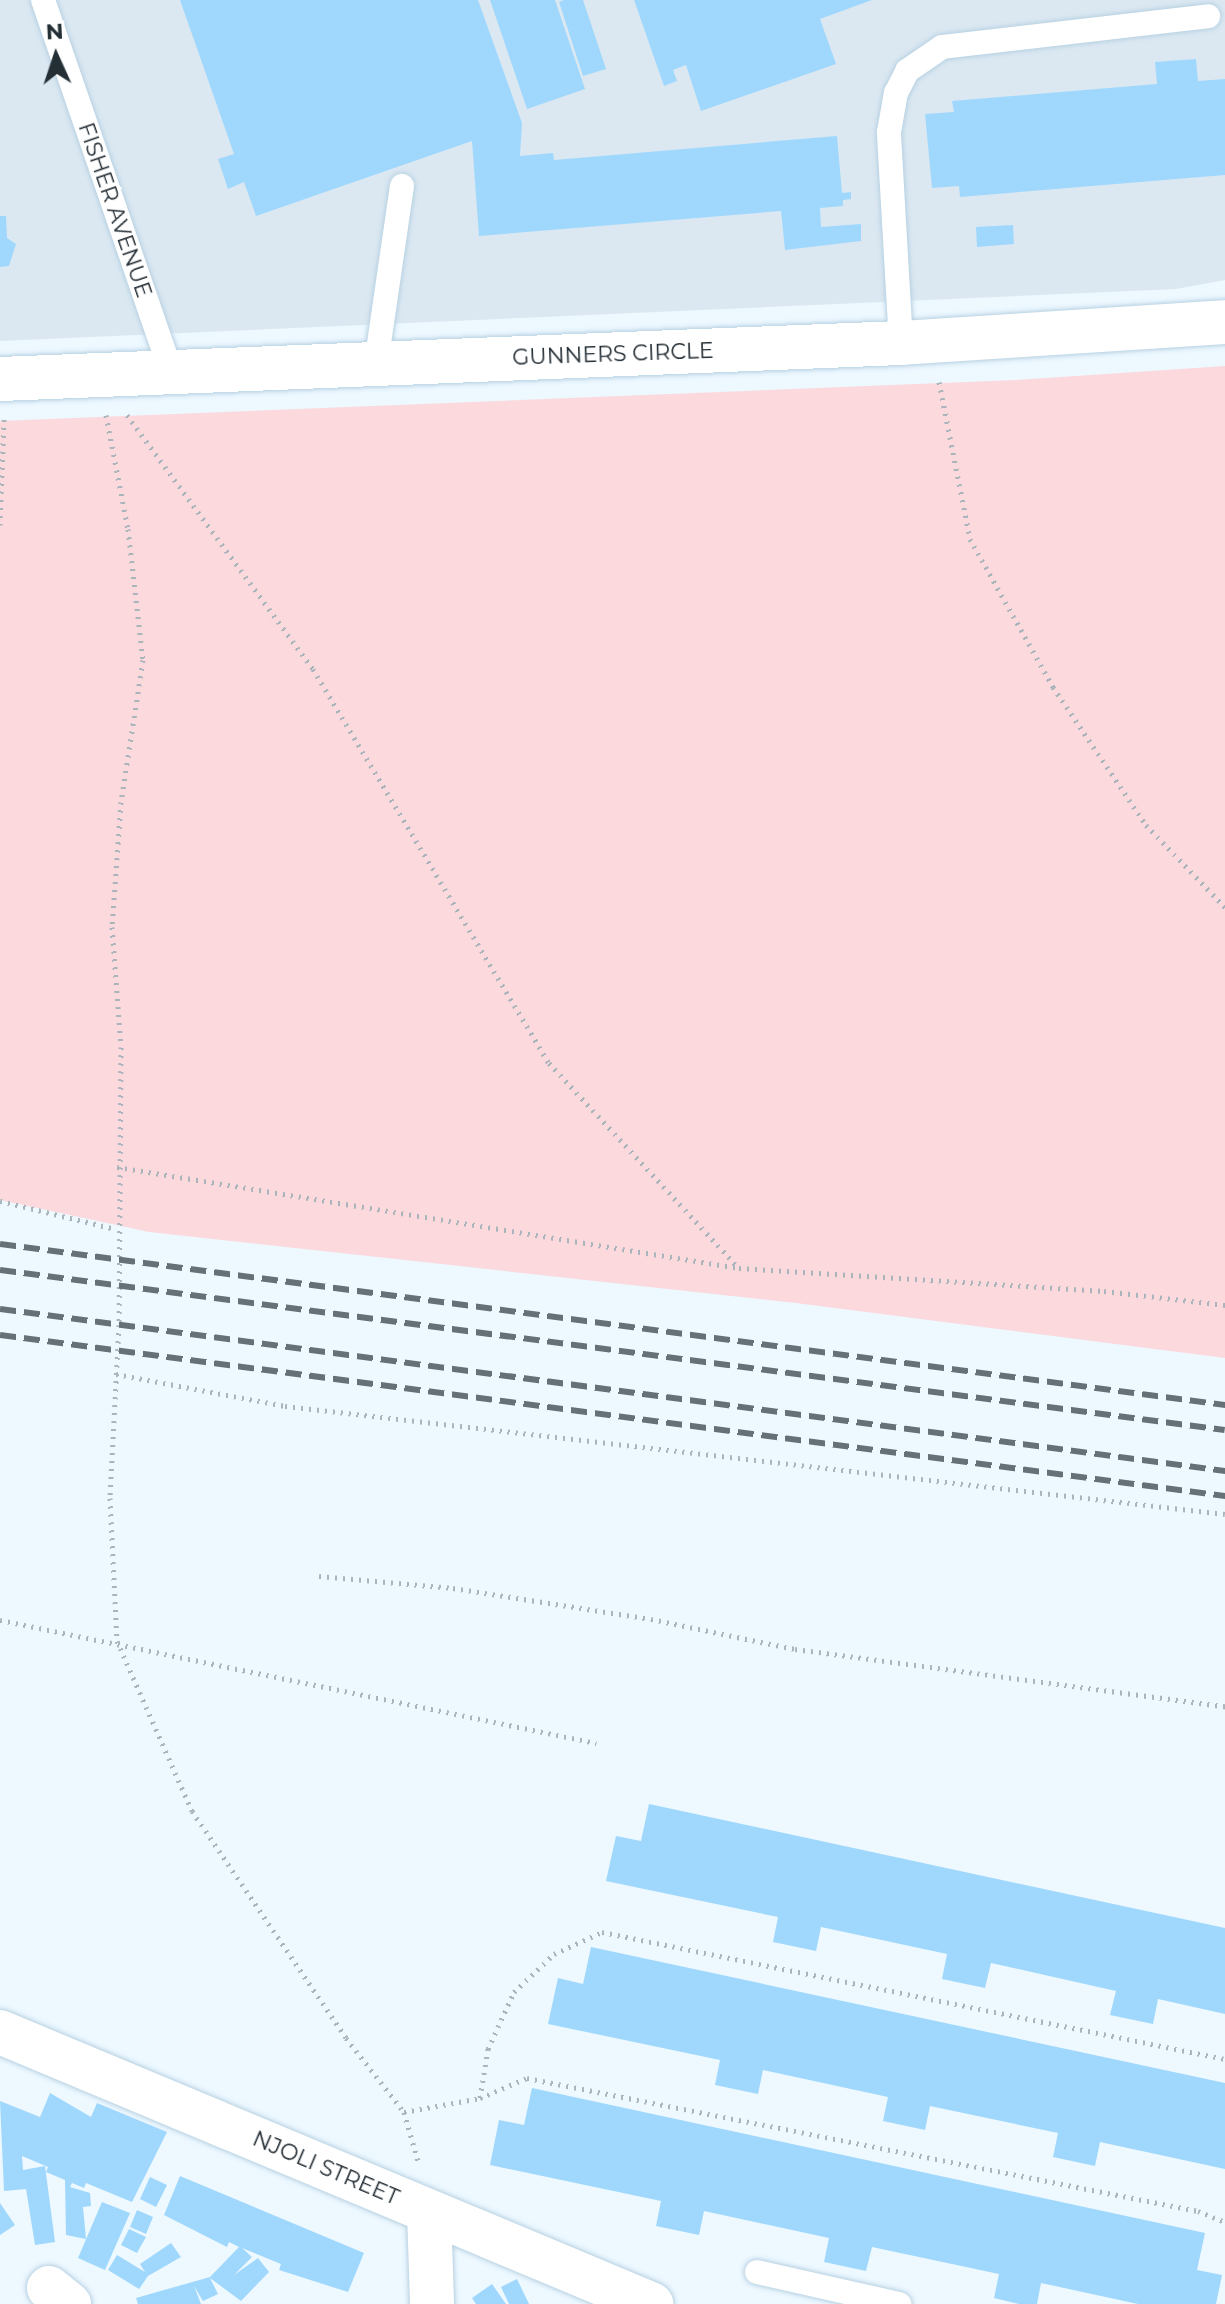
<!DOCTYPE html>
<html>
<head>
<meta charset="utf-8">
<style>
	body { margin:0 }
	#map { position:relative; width:1225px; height:2304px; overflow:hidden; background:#edf8ff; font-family:Montserrat,sans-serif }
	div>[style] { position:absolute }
	.built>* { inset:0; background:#dbe8f2 }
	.green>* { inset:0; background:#fbd9dd }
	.building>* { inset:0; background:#a0d8fd }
	.path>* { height:5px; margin-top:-2.5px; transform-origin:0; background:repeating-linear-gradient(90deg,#a9b4bb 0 2px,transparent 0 8px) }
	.roads { filter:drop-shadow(0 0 2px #b7d1e2) drop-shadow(0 0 2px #b7d1e2) }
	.lane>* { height:24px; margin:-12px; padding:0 12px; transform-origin:12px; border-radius:12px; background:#fff }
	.street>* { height:44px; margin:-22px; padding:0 22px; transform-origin:22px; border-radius:22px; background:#fff }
	.rail>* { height:6px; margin-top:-3px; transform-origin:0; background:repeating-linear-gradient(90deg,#667077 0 16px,transparent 0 24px) }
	span { translate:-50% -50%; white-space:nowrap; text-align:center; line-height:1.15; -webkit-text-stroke:6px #fff; paint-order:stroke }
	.street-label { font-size:22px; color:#242e35 }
	.north { position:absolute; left:16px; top:16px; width:80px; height:80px; -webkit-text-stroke:6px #fff; paint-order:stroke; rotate:357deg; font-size:22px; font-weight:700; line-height:32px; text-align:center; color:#242e35 }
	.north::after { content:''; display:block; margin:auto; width:28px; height:36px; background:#242e35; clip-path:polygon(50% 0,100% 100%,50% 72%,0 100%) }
</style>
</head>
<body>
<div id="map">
	<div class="built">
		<div style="clip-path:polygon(0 0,1225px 0,1225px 280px,1176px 289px,0 341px)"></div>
	</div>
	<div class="green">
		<div style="clip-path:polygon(1225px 366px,1225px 1358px,796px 1303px,149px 1232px,0 1200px,0 421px,1016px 380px)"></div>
	</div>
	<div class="building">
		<div style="clip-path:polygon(180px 0,478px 0,522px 123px,520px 156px,553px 153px,554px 160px,837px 136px,842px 193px,851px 192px,851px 199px,843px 200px,843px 206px,820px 208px,821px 227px,861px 224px,861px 241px,785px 250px,781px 211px,479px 236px,472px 141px,256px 216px,244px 182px,228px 189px,218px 159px,234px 154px)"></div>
		<div style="clip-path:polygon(490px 0,555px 0,585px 89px,527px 109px)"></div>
		<div style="clip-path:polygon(564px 0,583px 0,606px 69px,583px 76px,559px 2px)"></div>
		<div style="clip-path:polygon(634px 0,872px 0,820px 19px,836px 64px,701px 111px,686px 65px,673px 70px,677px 81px,664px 86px)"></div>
		<div style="clip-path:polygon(1196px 59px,1198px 81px,1225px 79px,1225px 175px,960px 197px,959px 186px,932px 188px,925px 114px,954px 112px,952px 101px,1157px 84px,1155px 62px)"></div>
		<div style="clip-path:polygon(0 216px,6px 216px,7px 238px,16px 244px,9px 266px,0 267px)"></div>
		<div style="clip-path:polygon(1013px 225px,1014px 244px,977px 247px,976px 227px)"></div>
		<div style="clip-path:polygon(649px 1804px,1225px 1928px,1225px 2014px,1158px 1999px,1153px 2024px,1110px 2015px,1116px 1991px,991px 1963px,985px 1988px,942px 1979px,947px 1954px,821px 1927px,816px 1951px,773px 1942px,778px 1917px,606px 1881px,616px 1836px,641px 1841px)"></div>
		<div style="clip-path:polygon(591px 1947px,1225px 2083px,1225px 2169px,1100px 2142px,1095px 2166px,1053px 2157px,1058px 2133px,930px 2106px,925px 2130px,883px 2121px,888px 2097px,763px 2070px,758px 2094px,715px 2085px,720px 2060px,548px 2024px,558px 1978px,583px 1984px)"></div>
		<div style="clip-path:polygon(532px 2088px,1205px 2233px,1197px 2270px,1222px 2275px,1216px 2304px,1138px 2304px,1041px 2283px,1037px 2304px,1019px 2304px,994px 2298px,999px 2274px,872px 2247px,866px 2271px,824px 2262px,829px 2238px,704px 2211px,699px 2235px,656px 2226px,661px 2201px,490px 2165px,499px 2120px,524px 2125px)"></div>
		<div style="clip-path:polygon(50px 2093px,91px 2117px,97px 2103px,167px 2132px,132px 2202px,86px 2183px,84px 2188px,72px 2183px,70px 2187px,90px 2193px,91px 2206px,83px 2207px,86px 2239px,66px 2235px,65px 2180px,46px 2172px,48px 2167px,22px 2156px,23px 2170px,45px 2166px,55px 2242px,35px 2245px,26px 2189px,4px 2191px,0 2101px,40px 2117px)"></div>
		<div style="clip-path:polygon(180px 2176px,364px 2253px,348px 2292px,279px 2270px,281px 2264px,242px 2248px,252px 2257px,234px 2275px,258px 2258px,269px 2272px,241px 2301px,210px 2278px,218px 2294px,203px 2301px,194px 2286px,201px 2304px,138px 2304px,136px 2298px,210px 2277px,239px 2247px,229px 2242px,227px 2247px,164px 2215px)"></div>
		<div style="clip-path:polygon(150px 2177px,167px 2185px,156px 2207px,140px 2199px)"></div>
		<div style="clip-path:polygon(102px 2202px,130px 2213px,105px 2270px,78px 2258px)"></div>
		<div style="clip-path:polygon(0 2203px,15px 2225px,0 2235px)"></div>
		<div style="clip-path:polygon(137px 2210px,153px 2217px,146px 2234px,130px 2227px)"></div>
		<div style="clip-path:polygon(129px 2229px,146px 2237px,137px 2253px,121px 2245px)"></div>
		<div style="clip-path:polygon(171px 2243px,181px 2257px,148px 2276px,139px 2289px,108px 2270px,117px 2255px,145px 2272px,140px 2264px)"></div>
		<div style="clip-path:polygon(517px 2279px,529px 2304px,509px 2304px,501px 2287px)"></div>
		<div style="clip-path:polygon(492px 2284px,506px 2304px,476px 2304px,472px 2298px)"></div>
	</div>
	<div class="path">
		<div style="left:939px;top:382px;width:160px;rotate:78.8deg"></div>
		<div style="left:970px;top:539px;width:170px;rotate:60.7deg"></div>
		<div style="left:1053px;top:687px;width:166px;rotate:56deg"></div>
		<div style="left:1146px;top:825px;width:114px;rotate:46.1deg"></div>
		<div style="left:106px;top:415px;width:116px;rotate:79.1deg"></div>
		<div style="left:128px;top:529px;width:132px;rotate:83.5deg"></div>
		<div style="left:143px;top:660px;width:144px;rotate:98.8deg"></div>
		<div style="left:121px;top:802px;width:125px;rotate:94.1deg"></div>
		<div style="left:112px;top:927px;width:120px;rotate:85.7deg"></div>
		<div style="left:121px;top:1047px;width:278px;rotate:90.4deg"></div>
		<div style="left:119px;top:1325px;width:173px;rotate:93deg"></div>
		<div style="left:110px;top:1498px;width:143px;rotate:87.2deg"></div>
		<div style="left:117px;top:1641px;width:186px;rotate:66.2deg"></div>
		<div style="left:192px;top:1811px;width:274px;rotate:55.8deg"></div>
		<div style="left:346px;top:2038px;width:94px;rotate:51.9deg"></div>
		<div style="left:404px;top:2112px;width:51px;rotate:74.1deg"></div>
		<div style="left:127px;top:415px;width:315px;rotate:53.8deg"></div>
		<div style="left:313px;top:669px;width:459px;rotate:59.1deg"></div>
		<div style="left:549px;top:1063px;width:280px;rotate:47.2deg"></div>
		<div style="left:0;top:525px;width:106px;rotate:-87.8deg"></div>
		<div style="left:117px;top:1167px;width:630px;rotate:9.22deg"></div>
		<div style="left:739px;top:1268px;width:366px;rotate:3.6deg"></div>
		<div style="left:1104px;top:1291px;width:122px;rotate:6.6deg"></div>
		<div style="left:0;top:1201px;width:119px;rotate:13.6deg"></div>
		<div style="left:116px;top:1374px;width:172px;rotate:10.7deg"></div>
		<div style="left:285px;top:1406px;width:946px;rotate:6.55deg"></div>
		<div style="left:319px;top:1576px;width:135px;rotate:5.1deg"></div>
		<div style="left:453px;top:1588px;width:200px;rotate:8.9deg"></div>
		<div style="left:651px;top:1619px;width:147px;rotate:11.8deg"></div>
		<div style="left:795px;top:1649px;width:434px;rotate:7.6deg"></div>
		<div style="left:0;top:1620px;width:609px;rotate:11.66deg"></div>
		<div style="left:480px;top:2098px;width:50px;rotate:-80.7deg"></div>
		<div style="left:488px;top:2049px;width:63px;rotate:-65.5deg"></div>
		<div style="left:514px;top:1992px;width:55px;rotate:-43.5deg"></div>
		<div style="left:554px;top:1954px;width:53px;rotate:-24.6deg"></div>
		<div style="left:602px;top:1932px;width:636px;rotate:11.52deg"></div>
		<div style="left:404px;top:2112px;width:77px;rotate:-10.4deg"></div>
		<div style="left:480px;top:2098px;width:51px;rotate:-23.1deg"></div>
		<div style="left:527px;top:2078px;width:684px;rotate:11.21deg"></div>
		<div style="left:1198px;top:2211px;width:29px;rotate:22deg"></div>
	</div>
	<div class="roads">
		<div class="lane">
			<div style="left:43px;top:0;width:396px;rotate:71deg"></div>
			<div style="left:901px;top:343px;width:211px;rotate:-93.3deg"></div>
			<div style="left:889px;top:132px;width:40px;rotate:-80deg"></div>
			<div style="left:896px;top:93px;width:25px;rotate:-63deg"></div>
			<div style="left:907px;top:71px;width:42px;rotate:-34.4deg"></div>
			<div style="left:942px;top:47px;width:268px;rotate:-6.6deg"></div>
			<div style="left:376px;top:364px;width:180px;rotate:-81.7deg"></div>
			<div style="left:757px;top:2272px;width:146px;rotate:12.7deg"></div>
		</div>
		<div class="street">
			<div style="left:0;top:379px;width:902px;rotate:-2.29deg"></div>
			<div style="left:901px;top:343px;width:325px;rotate:-3.7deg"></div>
			<div style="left:0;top:2032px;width:706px;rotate:22.68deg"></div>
			<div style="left:429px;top:2212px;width:92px;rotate:88.1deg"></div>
			<div style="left:49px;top:2288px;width:26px;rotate:39deg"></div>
		</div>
	</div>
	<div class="rail">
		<div style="left:0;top:1244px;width:1236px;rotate:7.49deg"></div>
		<div style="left:0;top:1270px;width:1235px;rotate:7.44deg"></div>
		<div style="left:0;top:1309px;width:1236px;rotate:7.53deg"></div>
		<div style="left:0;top:1335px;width:1236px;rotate:7.49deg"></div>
	</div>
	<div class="street-label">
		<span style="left:115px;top:210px;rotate:71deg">FISHER AVENUE</span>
		<span style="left:613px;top:354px;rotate:-2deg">GUNNERS CIRCLE</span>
		<span style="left:326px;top:2168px;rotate:23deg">NJOLI STREET</span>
	</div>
	<div class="north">N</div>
</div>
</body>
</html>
